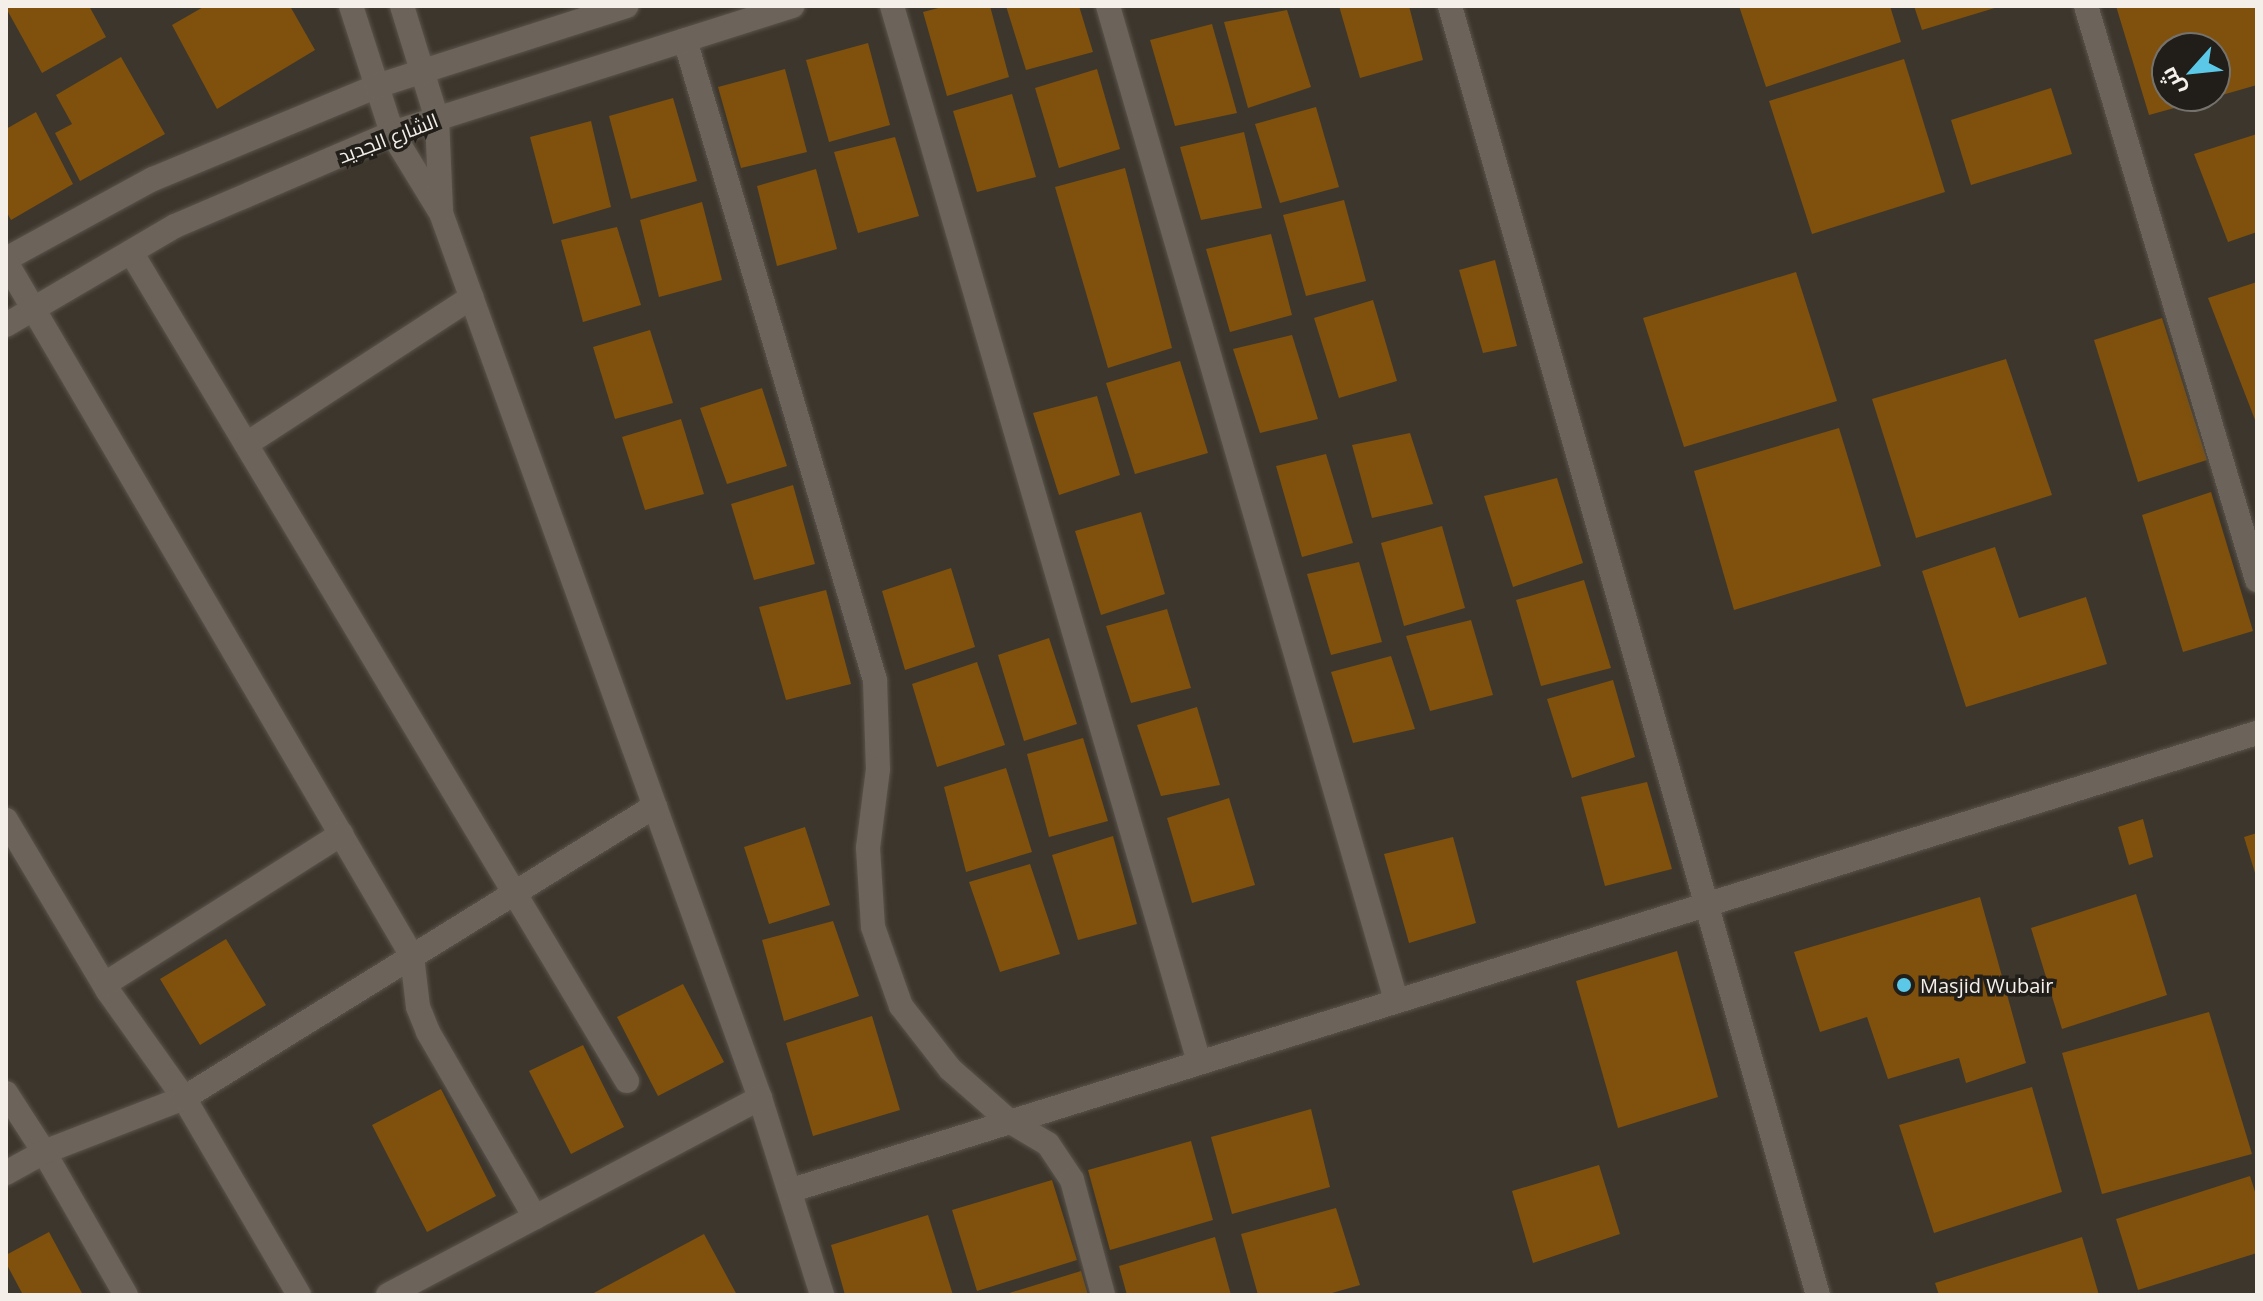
<!DOCTYPE html>
<html>
<head>
<meta charset="utf-8">
<style>
	body { margin:0 }
	#map { position:relative; width:2263px; height:1301px; overflow:hidden; background:#3d362d; font-family:"Open Sans",Cairo,sans-serif }
	div>[style] { position:absolute }
	.building>* { inset:0; background:#7f510d }
	.roads { filter:drop-shadow(0 0 2px #5a544c) drop-shadow(0 0 2px #5a544c) }
	.minor>* { height:24px; margin:-12px; padding:0 12px; transform-origin:12px; border-radius:12px; background:#6c645a }
	.dots>* { width:22px; height:22px; translate:-50% -50%; box-sizing:border-box; border:4px solid #211e1a; border-radius:50% }
	span { translate:-50% -50%; white-space:nowrap; text-align:center; line-height:1.15; -webkit-text-stroke:7px #211e1a; paint-order:stroke }
	.street-label { font-size:20px; color:#f4efe9 }
	.poi-label { font-size:20px; color:#f4efe9 }
	.left { translate:0 -50%; text-align:left }
	.frame { position:absolute; inset:0; border:8px solid #f4efe9; pointer-events:none }
	.north { position:absolute; left:2151px; top:32px; width:80px; height:80px; box-sizing:border-box; background:#211e1a; border:2px solid #75726d; border-radius:50%; rotate:243deg; font-size:22px; font-weight:700; line-height:32px; text-align:center; color:#f4efe9 }
	.north::after { content:''; display:block; margin:auto; width:28px; height:36px; background:#5bc8e7; clip-path:polygon(50% 0,100% 100%,50% 72%,0 100%) }
</style>
</head>
<body>
<div id="map">
	<div class="building">
		<div style="clip-path:polygon(10px 6px,89px 6px,106px 37px,42px 73px,6px 8px)"></div>
		<div style="clip-path:polygon(205px 6px,290px 6px,315px 50px,217px 109px,172px 25px)"></div>
		<div style="clip-path:polygon(946px 6px,990px 6px,1009px 77px,947px 96px,923px 12px)"></div>
		<div style="clip-path:polygon(1006px 6px,1079px 6px,1093px 52px,1026px 70px)"></div>
		<div style="clip-path:polygon(1339px 6px,1409px 6px,1423px 60px,1360px 78px)"></div>
		<div style="clip-path:polygon(1739px 6px,1890px 6px,1901px 42px,1766px 87px)"></div>
		<div style="clip-path:polygon(1914px 6px,1998px 6px,1998px 7px,1922px 30px)"></div>
		<div style="clip-path:polygon(2116px 6px,2257px 6px,2257px 85px,2215px 97px,2215px 48px,2167px 48px,2167px 96px,2214px 97px,2149px 115px)"></div>
		<div style="clip-path:polygon(1287px 10px,1311px 87px,1248px 108px,1224px 22px)"></div>
		<div style="clip-path:polygon(1212px 24px,1237px 113px,1175px 126px,1150px 40px)"></div>
		<div style="clip-path:polygon(868px 43px,890px 125px,829px 142px,806px 60px)"></div>
		<div style="clip-path:polygon(121px 57px,165px 134px,80px 181px,55px 133px,72px 124px,56px 95px)"></div>
		<div style="clip-path:polygon(1904px 59px,1945px 192px,1812px 234px,1769px 101px)"></div>
		<div style="clip-path:polygon(785px 69px,807px 152px,741px 168px,718px 87px)"></div>
		<div style="clip-path:polygon(1097px 69px,1120px 149px,1059px 168px,1035px 88px)"></div>
		<div style="clip-path:polygon(2051px 88px,2072px 154px,1971px 185px,1951px 120px)"></div>
		<div style="clip-path:polygon(1012px 94px,1036px 177px,977px 192px,953px 111px)"></div>
		<div style="clip-path:polygon(673px 98px,697px 181px,631px 199px,609px 116px)"></div>
		<div style="clip-path:polygon(1316px 107px,1339px 187px,1280px 203px,1255px 124px)"></div>
		<div style="clip-path:polygon(36px 112px,73px 184px,11px 220px,6px 211px,6px 129px)"></div>
		<div style="clip-path:polygon(591px 121px,611px 207px,553px 224px,530px 137px)"></div>
		<div style="clip-path:polygon(1244px 132px,1262px 208px,1201px 220px,1180px 147px)"></div>
		<div style="clip-path:polygon(2257px 134px,2257px 232px,2228px 242px,2194px 154px)"></div>
		<div style="clip-path:polygon(895px 137px,919px 216px,858px 233px,834px 152px)"></div>
		<div style="clip-path:polygon(1125px 168px,1172px 348px,1108px 368px,1055px 187px)"></div>
		<div style="clip-path:polygon(816px 169px,837px 249px,777px 266px,757px 186px)"></div>
		<div style="clip-path:polygon(1344px 200px,1366px 281px,1306px 296px,1283px 215px)"></div>
		<div style="clip-path:polygon(702px 202px,722px 280px,659px 297px,640px 220px)"></div>
		<div style="clip-path:polygon(617px 227px,641px 305px,583px 322px,561px 240px)"></div>
		<div style="clip-path:polygon(1271px 234px,1292px 315px,1230px 332px,1206px 249px)"></div>
		<div style="clip-path:polygon(1495px 260px,1517px 346px,1483px 353px,1459px 270px)"></div>
		<div style="clip-path:polygon(1796px 272px,1837px 401px,1684px 447px,1643px 318px)"></div>
		<div style="clip-path:polygon(2257px 282px,2257px 425px,2208px 298px)"></div>
		<div style="clip-path:polygon(1373px 300px,1397px 381px,1339px 398px,1314px 318px)"></div>
		<div style="clip-path:polygon(2162px 318px,2207px 460px,2138px 482px,2094px 340px)"></div>
		<div style="clip-path:polygon(650px 330px,673px 403px,615px 419px,593px 347px)"></div>
		<div style="clip-path:polygon(1292px 335px,1318px 419px,1260px 433px,1233px 349px)"></div>
		<div style="clip-path:polygon(2006px 359px,2052px 495px,1916px 538px,1872px 399px)"></div>
		<div style="clip-path:polygon(1180px 361px,1208px 453px,1135px 474px,1106px 383px)"></div>
		<div style="clip-path:polygon(762px 388px,787px 466px,727px 484px,700px 408px)"></div>
		<div style="clip-path:polygon(1097px 396px,1120px 475px,1059px 495px,1033px 413px)"></div>
		<div style="clip-path:polygon(681px 419px,704px 494px,645px 510px,622px 437px)"></div>
		<div style="clip-path:polygon(1839px 428px,1881px 566px,1734px 610px,1694px 471px)"></div>
		<div style="clip-path:polygon(1410px 433px,1433px 504px,1372px 518px,1352px 445px)"></div>
		<div style="clip-path:polygon(1326px 454px,1353px 543px,1302px 557px,1276px 466px)"></div>
		<div style="clip-path:polygon(1557px 478px,1583px 563px,1513px 587px,1484px 496px)"></div>
		<div style="clip-path:polygon(793px 485px,815px 564px,754px 580px,731px 504px)"></div>
		<div style="clip-path:polygon(2211px 492px,2253px 631px,2183px 652px,2142px 515px)"></div>
		<div style="clip-path:polygon(1141px 512px,1165px 594px,1101px 615px,1075px 531px)"></div>
		<div style="clip-path:polygon(1442px 526px,1465px 608px,1404px 626px,1381px 543px)"></div>
		<div style="clip-path:polygon(1995px 547px,2019px 618px,2086px 597px,2107px 664px,1966px 707px,1922px 571px)"></div>
		<div style="clip-path:polygon(1359px 562px,1382px 642px,1331px 655px,1307px 574px)"></div>
		<div style="clip-path:polygon(951px 568px,975px 647px,905px 670px,882px 591px)"></div>
		<div style="clip-path:polygon(1584px 580px,1611px 668px,1541px 686px,1516px 600px)"></div>
		<div style="clip-path:polygon(826px 590px,851px 684px,786px 700px,759px 607px)"></div>
		<div style="clip-path:polygon(1167px 609px,1191px 688px,1131px 703px,1106px 626px)"></div>
		<div style="clip-path:polygon(1471px 620px,1493px 695px,1430px 711px,1406px 636px)"></div>
		<div style="clip-path:polygon(1049px 638px,1077px 724px,1024px 741px,998px 655px)"></div>
		<div style="clip-path:polygon(1391px 656px,1415px 729px,1353px 743px,1331px 672px)"></div>
		<div style="clip-path:polygon(977px 662px,1005px 745px,937px 767px,912px 684px)"></div>
		<div style="clip-path:polygon(1613px 680px,1635px 757px,1572px 778px,1547px 699px)"></div>
		<div style="clip-path:polygon(1197px 707px,1220px 785px,1161px 796px,1137px 725px)"></div>
		<div style="clip-path:polygon(1083px 738px,1108px 821px,1049px 837px,1027px 754px)"></div>
		<div style="clip-path:polygon(1006px 768px,1032px 852px,966px 872px,944px 787px)"></div>
		<div style="clip-path:polygon(1647px 782px,1672px 869px,1605px 886px,1581px 797px)"></div>
		<div style="clip-path:polygon(1229px 798px,1255px 885px,1192px 903px,1167px 818px)"></div>
		<div style="clip-path:polygon(2143px 819px,2153px 857px,2129px 865px,2118px 827px)"></div>
		<div style="clip-path:polygon(805px 827px,830px 905px,769px 924px,744px 847px)"></div>
		<div style="clip-path:polygon(2257px 833px,2257px 876px,2256px 876px,2244px 837px)"></div>
		<div style="clip-path:polygon(1113px 836px,1137px 924px,1078px 940px,1052px 855px)"></div>
		<div style="clip-path:polygon(1453px 837px,1476px 923px,1409px 943px,1384px 854px)"></div>
		<div style="clip-path:polygon(1030px 864px,1060px 954px,1000px 972px,969px 882px)"></div>
		<div style="clip-path:polygon(2136px 894px,2167px 995px,2062px 1029px,2031px 928px)"></div>
		<div style="clip-path:polygon(1980px 897px,2026px 1063px,1966px 1083px,1959px 1058px,1888px 1079px,1867px 1017px,1820px 1032px,1794px 952px)"></div>
		<div style="clip-path:polygon(833px 921px,859px 996px,784px 1021px,762px 940px)"></div>
		<div style="clip-path:polygon(226px 939px,266px 1005px,200px 1045px,160px 979px)"></div>
		<div style="clip-path:polygon(1677px 951px,1718px 1097px,1618px 1128px,1576px 981px)"></div>
		<div style="clip-path:polygon(683px 984px,724px 1062px,658px 1096px,617px 1017px)"></div>
		<div style="clip-path:polygon(2209px 1012px,2252px 1154px,2102px 1194px,2062px 1053px)"></div>
		<div style="clip-path:polygon(872px 1016px,900px 1110px,813px 1136px,786px 1043px)"></div>
		<div style="clip-path:polygon(583px 1045px,624px 1127px,571px 1154px,529px 1071px)"></div>
		<div style="clip-path:polygon(2032px 1087px,2062px 1192px,1934px 1233px,1899px 1125px)"></div>
		<div style="clip-path:polygon(441px 1089px,496px 1196px,427px 1232px,372px 1125px)"></div>
		<div style="clip-path:polygon(1311px 1109px,1330px 1187px,1232px 1214px,1211px 1137px)"></div>
		<div style="clip-path:polygon(1191px 1141px,1213px 1220px,1110px 1250px,1088px 1170px)"></div>
		<div style="clip-path:polygon(1599px 1165px,1620px 1234px,1533px 1263px,1512px 1191px)"></div>
		<div style="clip-path:polygon(2250px 1176px,2257px 1198px,2257px 1253px,2138px 1290px,2116px 1219px)"></div>
		<div style="clip-path:polygon(1052px 1180px,1077px 1260px,977px 1291px,952px 1210px)"></div>
		<div style="clip-path:polygon(1336px 1208px,1360px 1285px,1325px 1295px,1258px 1295px,1241px 1234px)"></div>
		<div style="clip-path:polygon(928px 1215px,953px 1295px,845px 1295px,831px 1245px)"></div>
		<div style="clip-path:polygon(49px 1232px,83px 1295px,23px 1295px,6px 1263px,6px 1255px)"></div>
		<div style="clip-path:polygon(704px 1234px,737px 1295px,590px 1295px)"></div>
		<div style="clip-path:polygon(1215px 1237px,1231px 1295px,1127px 1295px,1119px 1266px)"></div>
		<div style="clip-path:polygon(2082px 1237px,2099px 1295px,1939px 1295px,1935px 1283px)"></div>
		<div style="clip-path:polygon(1081px 1271px,1088px 1295px,1006px 1295px,1006px 1294px)"></div>
	</div>
	<div class="roads">
		<div class="minor">
			<div style="left:351px;top:6px;width:133px;rotate:72.1deg"></div>
			<div style="left:392px;top:133px;width:94px;rotate:58.5deg"></div>
			<div style="left:441px;top:213px;width:941px;rotate:70.18deg"></div>
			<div style="left:760px;top:1098px;width:207px;rotate:72.5deg"></div>
			<div style="left:402px;top:6px;width:118px;rotate:72.8deg"></div>
			<div style="left:437px;top:119px;width:91px;rotate:87.5deg"></div>
			<div style="left:892px;top:6px;width:1100px;rotate:73.79deg"></div>
			<div style="left:1108px;top:6px;width:1035px;rotate:73.84deg"></div>
			<div style="left:1450px;top:6px;width:1341px;rotate:74.07deg"></div>
			<div style="left:2086px;top:6px;width:599px;rotate:73.41deg"></div>
			<div style="left:685px;top:40px;width:668px;rotate:73.47deg"></div>
			<div style="left:875px;top:680px;width:89px;rotate:88.1deg"></div>
			<div style="left:878px;top:769px;width:80px;rotate:97.2deg"></div>
			<div style="left:868px;top:848px;width:79px;rotate:86.4deg"></div>
			<div style="left:873px;top:927px;width:84px;rotate:70.5deg"></div>
			<div style="left:901px;top:1006px;width:80px;rotate:52.1deg"></div>
			<div style="left:950px;top:1069px;width:79px;rotate:41.4deg"></div>
			<div style="left:1009px;top:1121px;width:45px;rotate:30.5deg"></div>
			<div style="left:1048px;top:1144px;width:43px;rotate:56.3deg"></div>
			<div style="left:1072px;top:1180px;width:119px;rotate:74.9deg"></div>
			<div style="left:131px;top:252px;width:966px;rotate:59.11deg"></div>
			<div style="left:6px;top:259px;width:167px;rotate:-28.6deg"></div>
			<div style="left:153px;top:179px;width:243px;rotate:-22.5deg"></div>
			<div style="left:377px;top:86px;width:262px;rotate:-17.8deg"></div>
			<div style="left:6px;top:262px;width:804px;rotate:59.67deg"></div>
			<div style="left:412px;top:956px;width:51px;rotate:83.3deg"></div>
			<div style="left:418px;top:1007px;width:27px;rotate:68deg"></div>
			<div style="left:428px;top:1032px;width:214px;rotate:60deg"></div>
			<div style="left:6px;top:325px;width:196px;rotate:-30.4deg"></div>
			<div style="left:175px;top:226px;width:236px;rotate:-23.2deg"></div>
			<div style="left:392px;top:133px;width:420px;rotate:-17.6deg"></div>
			<div style="left:248px;top:443px;width:267px;rotate:-33.1deg"></div>
			<div style="left:6px;top:820px;width:199px;rotate:59.2deg"></div>
			<div style="left:108px;top:991px;width:131px;rotate:54.6deg"></div>
			<div style="left:184px;top:1098px;width:228px;rotate:59.7deg"></div>
			<div style="left:105px;top:984px;width:280px;rotate:-32.4deg"></div>
			<div style="left:6px;top:1093px;width:70px;rotate:57.2deg"></div>
			<div style="left:44px;top:1152px;width:165px;rotate:60.2deg"></div>
			<div style="left:6px;top:1173px;width:43px;rotate:-28.9deg"></div>
			<div style="left:44px;top:1152px;width:150px;rotate:-21.1deg"></div>
			<div style="left:184px;top:1098px;width:554px;rotate:-31.8deg"></div>
			<div style="left:792px;top:1190px;width:1535px;rotate:-17.33deg"></div>
			<div style="left:388px;top:1295px;width:421px;rotate:-27.9deg"></div>
		</div>
	</div>
	<div class="dots">
		<div style="left:1904px;top:985px;background:#5bc8e7"></div>
	</div>
	<div class="street-label">
		<span style="left:388px;top:138px;rotate:-21deg">الشارع الجديد</span>
	</div>
	<div class="poi-label">
		<span class="left" style="left:1920px;top:985px">Masjid Wubair</span>
	</div>
	<div class="frame"></div>
	<div class="north">ش</div>
</div>
</body>
</html>
